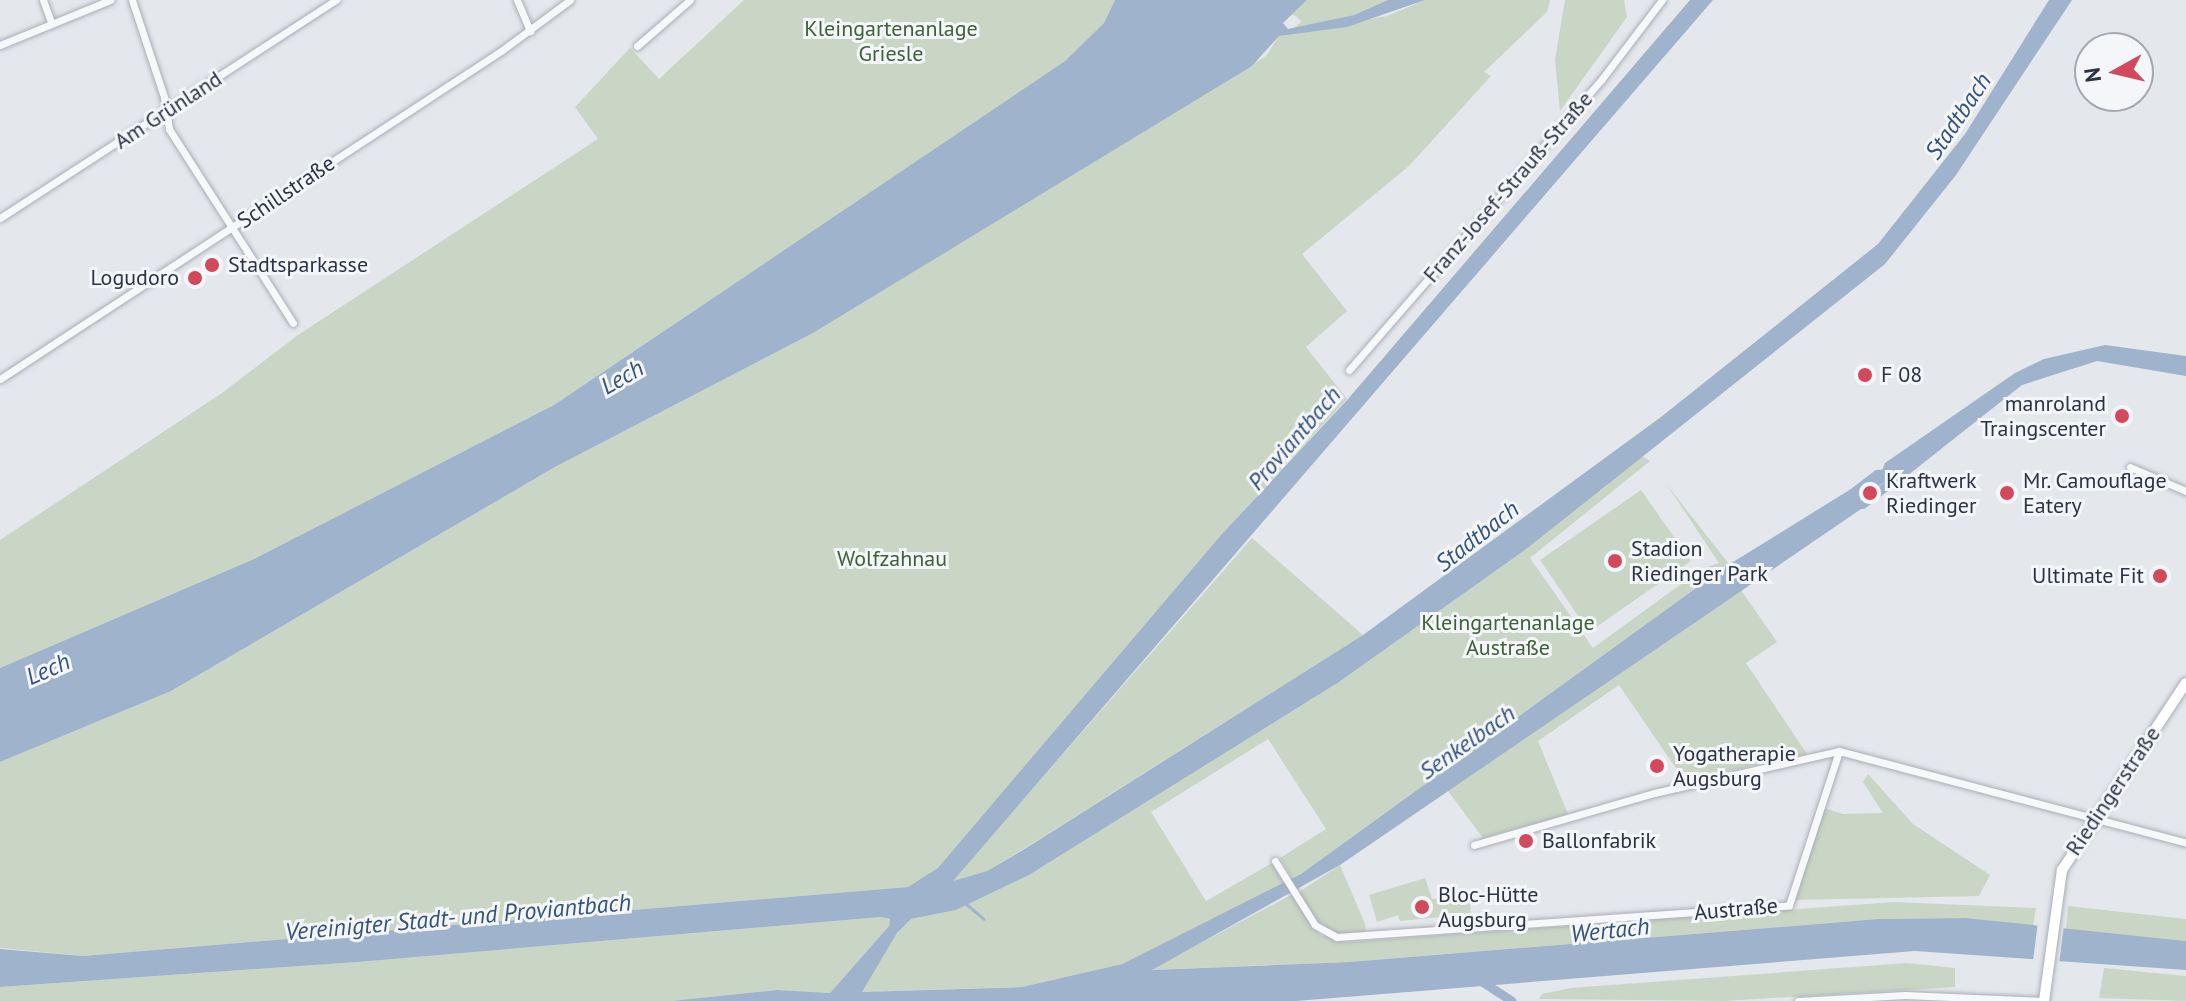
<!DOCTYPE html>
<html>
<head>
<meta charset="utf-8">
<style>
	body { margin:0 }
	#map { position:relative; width:2186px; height:1001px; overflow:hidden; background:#e4e7ec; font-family:"PT Sans",sans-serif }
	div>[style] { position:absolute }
	.green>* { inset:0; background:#c9d6c5 }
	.water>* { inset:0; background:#9fb4cc }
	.pier>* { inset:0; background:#e4e7ec }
	.stream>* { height:3px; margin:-1.5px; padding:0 1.5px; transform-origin:1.5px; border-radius:1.5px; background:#9fb4cc }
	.canal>* { height:9px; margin:-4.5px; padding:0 4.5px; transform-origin:4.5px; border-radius:4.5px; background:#9fb4cc }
	.roads { filter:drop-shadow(0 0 2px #a9aeb7) drop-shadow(0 0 2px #a9aeb7) }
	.street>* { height:7px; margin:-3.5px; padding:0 3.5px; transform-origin:3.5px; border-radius:3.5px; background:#f7f8fa }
	.secondary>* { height:10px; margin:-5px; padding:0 5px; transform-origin:5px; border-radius:5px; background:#fff }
	.dots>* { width:22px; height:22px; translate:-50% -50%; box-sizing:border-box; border:4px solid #f4f6f9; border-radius:50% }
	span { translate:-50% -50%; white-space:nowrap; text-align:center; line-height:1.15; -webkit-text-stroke:6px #f4f6f9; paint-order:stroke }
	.park-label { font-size:22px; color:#3f6138 }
	.street-label { font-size:22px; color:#2b3445 }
	.poi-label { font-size:22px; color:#2b3445 }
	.left { translate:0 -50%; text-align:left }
	.right { translate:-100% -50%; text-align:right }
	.water-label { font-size:24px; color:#34527a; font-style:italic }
	.north { position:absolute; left:2074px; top:32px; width:80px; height:80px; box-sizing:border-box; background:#f4f6f9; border:2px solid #a4a8b1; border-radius:50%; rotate:262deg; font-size:22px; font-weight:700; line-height:32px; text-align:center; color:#2b3445 }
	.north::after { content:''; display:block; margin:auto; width:28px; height:36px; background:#d1495b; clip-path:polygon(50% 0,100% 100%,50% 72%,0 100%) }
</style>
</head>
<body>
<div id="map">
	<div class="green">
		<div style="clip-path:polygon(744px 0,1115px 0,1104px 23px,1065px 61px,554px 405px,254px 559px,0 668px,0 540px,222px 393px,298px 335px,598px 139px,575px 107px,630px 48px,659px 79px)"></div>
		<div style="clip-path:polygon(1307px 0,1388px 0,1354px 15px,1293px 29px,1302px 21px,1292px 14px)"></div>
		<div style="clip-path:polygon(1425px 0,1550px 0,1547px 12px,1484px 72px,1491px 76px,1409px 166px,1302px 254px,1347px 311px,1306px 347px,1347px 399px,1221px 535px,938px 869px,908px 887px,83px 956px,0 948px,0 762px,171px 691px,555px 467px,813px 333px,1266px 56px,1279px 36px,1387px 16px)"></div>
		<div style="clip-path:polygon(1565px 0,1624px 0,1627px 17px,1560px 111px,1555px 60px)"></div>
		<div style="clip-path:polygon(1642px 456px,1650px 461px,1530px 558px,1593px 648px,1702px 569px,1719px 563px,1667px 485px,1729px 564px,1301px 874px,1292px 878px,1280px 858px,1326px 829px,1268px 739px,1151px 812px,1206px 901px,1272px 863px,1284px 883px,1122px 964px,1022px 987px,861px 992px,897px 933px,911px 919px,956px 910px,1029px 875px,1339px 682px,1525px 550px)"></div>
		<div style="clip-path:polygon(1641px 490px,1691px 561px,1589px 632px,1540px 560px)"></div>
		<div style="clip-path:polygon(1252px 538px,1363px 635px,1022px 850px,987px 871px,951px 882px)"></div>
		<div style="clip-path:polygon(1741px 590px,1777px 642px,1746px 663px,1807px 754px,1684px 780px,1619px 685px,1538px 741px,1568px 814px,1483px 838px,1448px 791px)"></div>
		<div style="clip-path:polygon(1868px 774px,1913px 824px,1990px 875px,1979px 896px,1793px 900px,1824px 808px,1843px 814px,1883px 813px,1863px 782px)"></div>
		<div style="clip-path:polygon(1340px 865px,1365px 924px,1366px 936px,1322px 932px,1296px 894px)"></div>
		<div style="clip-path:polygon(1425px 878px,1432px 899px,1469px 896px,1471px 914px,1400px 921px,1398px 915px,1377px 922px,1369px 895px)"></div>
		<div style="clip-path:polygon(1291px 895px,1320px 935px,1347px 942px,1895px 902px,2036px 908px,2033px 926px,1966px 918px,1878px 919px,1349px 962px,1150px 970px)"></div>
		<div style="clip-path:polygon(2068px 906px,2186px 919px,2186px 941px,2066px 929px)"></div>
		<div style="clip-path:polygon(881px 917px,890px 919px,889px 926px,830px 993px,776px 990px,671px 1001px,0 1001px,0 987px,358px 962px)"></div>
		<div style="clip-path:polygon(1907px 963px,1955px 968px,1955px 987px,1724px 1001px,1539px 999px,1542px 994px,1570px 988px)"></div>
		<div style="clip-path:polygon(2104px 968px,2186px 976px,2186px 1001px,2099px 998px)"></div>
	</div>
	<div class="water">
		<div style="clip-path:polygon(1115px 0,1307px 0,1283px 23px,1288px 29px,1354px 15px,1388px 0,1425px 0,1347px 27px,1279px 36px,1252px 66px,813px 333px,555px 467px,171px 691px,0 762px,0 668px,254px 559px,554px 405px,1065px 61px,1104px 23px)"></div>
		<div style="clip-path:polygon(1690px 0,1713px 0,953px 881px,987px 871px,1023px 850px,1363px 635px,1661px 417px,1878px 244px,1965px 134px,2049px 0,2072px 0,1956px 175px,1885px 264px,1525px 550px,1339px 682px,1029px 875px,956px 910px,911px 919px,897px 933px,862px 992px,1022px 987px,1122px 964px,1301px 874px,1725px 567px,1851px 489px,1855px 495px,1879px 478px,1885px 463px,2015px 373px,2044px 359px,2105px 345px,2186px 356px,2186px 376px,2097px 361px,2022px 385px,1898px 483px,1883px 483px,1860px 500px,1864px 507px,1340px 865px,1152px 970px,1349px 962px,1878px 919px,1966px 918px,2186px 941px,2186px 970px,1915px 951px,1296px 1001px,671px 1001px,777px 990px,830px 993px,889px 926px,890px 919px,881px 917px,358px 962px,0 987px,0 949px,83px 956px,908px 887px,938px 868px,1221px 535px,1348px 399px)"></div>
	</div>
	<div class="pier">
		<div style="clip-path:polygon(2038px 922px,2064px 925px,2059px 964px,2033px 961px)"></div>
	</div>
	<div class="stream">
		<div style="left:966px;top:904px;width:23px;rotate:40deg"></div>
	</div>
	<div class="canal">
		<div style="left:1853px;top:492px;width:30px;rotate:-37deg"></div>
		<div style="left:1877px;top:474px;width:13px;rotate:-4deg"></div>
		<div style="left:1890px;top:473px;width:10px;rotate:90deg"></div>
		<div style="left:1890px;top:483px;width:35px;rotate:143deg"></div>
		<div style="left:1478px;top:979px;width:40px;rotate:32.9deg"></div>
	</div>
	<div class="roads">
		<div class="street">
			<div style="left:43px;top:0;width:23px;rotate:70deg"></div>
			<div style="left:132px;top:0;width:102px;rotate:71.7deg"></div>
			<div style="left:164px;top:97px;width:32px;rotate:81deg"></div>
			<div style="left:169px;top:129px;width:230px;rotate:57.4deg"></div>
			<div style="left:517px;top:0;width:34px;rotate:67deg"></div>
			<div style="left:0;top:45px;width:119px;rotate:-22.2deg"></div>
			<div style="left:637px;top:46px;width:70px;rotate:-41deg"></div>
			<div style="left:0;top:218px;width:401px;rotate:-33deg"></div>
			<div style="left:1349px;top:370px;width:384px;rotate:-49deg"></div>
			<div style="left:1601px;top:80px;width:101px;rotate:-52.7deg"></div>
			<div style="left:0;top:379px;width:599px;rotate:-33.21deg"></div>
			<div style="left:501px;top:51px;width:86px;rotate:-36.5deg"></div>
			<div style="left:2130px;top:467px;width:61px;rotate:23.2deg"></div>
			<div style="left:1474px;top:845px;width:187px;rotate:-16.1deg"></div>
			<div style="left:1654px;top:793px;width:190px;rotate:-12.8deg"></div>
			<div style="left:1839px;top:751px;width:359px;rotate:14.8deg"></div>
			<div style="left:1275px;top:861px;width:75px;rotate:58deg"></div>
			<div style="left:1315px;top:925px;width:25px;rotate:29deg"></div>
			<div style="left:1337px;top:937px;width:453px;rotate:-4deg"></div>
			<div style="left:1789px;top:905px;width:162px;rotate:-72deg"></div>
			<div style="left:1798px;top:1001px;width:107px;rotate:-3.2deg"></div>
			<div style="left:1905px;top:995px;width:139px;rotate:2.5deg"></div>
		</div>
		<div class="secondary">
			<div style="left:2044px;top:1001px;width:132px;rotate:-82.2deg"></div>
			<div style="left:2062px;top:870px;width:224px;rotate:-56.5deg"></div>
		</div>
	</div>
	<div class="dots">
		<div style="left:212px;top:265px;background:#d1495b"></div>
		<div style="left:195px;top:278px;background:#d1495b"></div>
		<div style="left:1865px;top:375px;background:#d1495b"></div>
		<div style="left:2122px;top:416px;background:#d1495b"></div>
		<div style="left:1870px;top:493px;background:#d1495b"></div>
		<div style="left:2007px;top:493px;background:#d1495b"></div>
		<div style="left:1615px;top:561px;background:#d1495b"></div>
		<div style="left:2160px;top:576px;background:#d1495b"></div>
		<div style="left:1657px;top:766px;background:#d1495b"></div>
		<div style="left:1526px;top:841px;background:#d1495b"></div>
		<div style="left:1422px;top:907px;background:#d1495b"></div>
	</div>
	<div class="park-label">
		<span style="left:891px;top:41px">Kleingartenanlage<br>Griesle</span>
		<span style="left:892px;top:559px">Wolfzahnau</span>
		<span style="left:1508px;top:635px">Kleingartenanlage<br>Austraße</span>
	</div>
	<div class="street-label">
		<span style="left:168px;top:110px;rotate:-33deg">Am Grünland</span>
		<span style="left:1508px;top:187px;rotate:-49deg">Franz-Josef-Strauß-Straße</span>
		<span style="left:286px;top:192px;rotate:-34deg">Schillstraße</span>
		<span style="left:2113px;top:791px;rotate:-56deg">Riedingerstraße</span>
		<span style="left:1736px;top:909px;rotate:-5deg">Austraße</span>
	</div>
	<div class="poi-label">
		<span class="left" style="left:228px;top:265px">Stadtsparkasse</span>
		<span class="right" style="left:179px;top:278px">Logudoro</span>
		<span class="left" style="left:1881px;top:375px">F 08</span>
		<span class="right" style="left:2106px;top:416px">manroland<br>Traingscenter</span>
		<span class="left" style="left:1886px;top:493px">Kraftwerk<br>Riedinger</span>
		<span class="left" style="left:2023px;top:493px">Mr. Camouflage<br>Eatery</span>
		<span class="left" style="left:1631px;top:561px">Stadion<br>Riedinger Park</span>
		<span class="right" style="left:2144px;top:576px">Ultimate Fit</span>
		<span class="left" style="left:1673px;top:766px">Yogatherapie<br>Augsburg</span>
		<span class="left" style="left:1542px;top:841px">Ballonfabrik</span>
		<span class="left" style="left:1438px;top:907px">Bloc-Hütte<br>Augsburg</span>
	</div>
	<div class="water-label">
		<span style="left:1958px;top:116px;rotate:-56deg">Stadtbach</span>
		<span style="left:622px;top:377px;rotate:-30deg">Lech</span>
		<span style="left:1294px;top:438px;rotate:-49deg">Proviantbach</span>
		<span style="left:1477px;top:536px;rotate:-38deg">Stadtbach</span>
		<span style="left:48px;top:669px;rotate:-24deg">Lech</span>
		<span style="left:1467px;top:742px;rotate:-35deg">Senkelbach</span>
		<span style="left:458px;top:917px;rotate:-5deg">Vereinigter Stadt- und Proviantbach</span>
		<span style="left:1610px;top:930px;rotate:-6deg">Wertach</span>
	</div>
	<div class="north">N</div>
</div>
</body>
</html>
